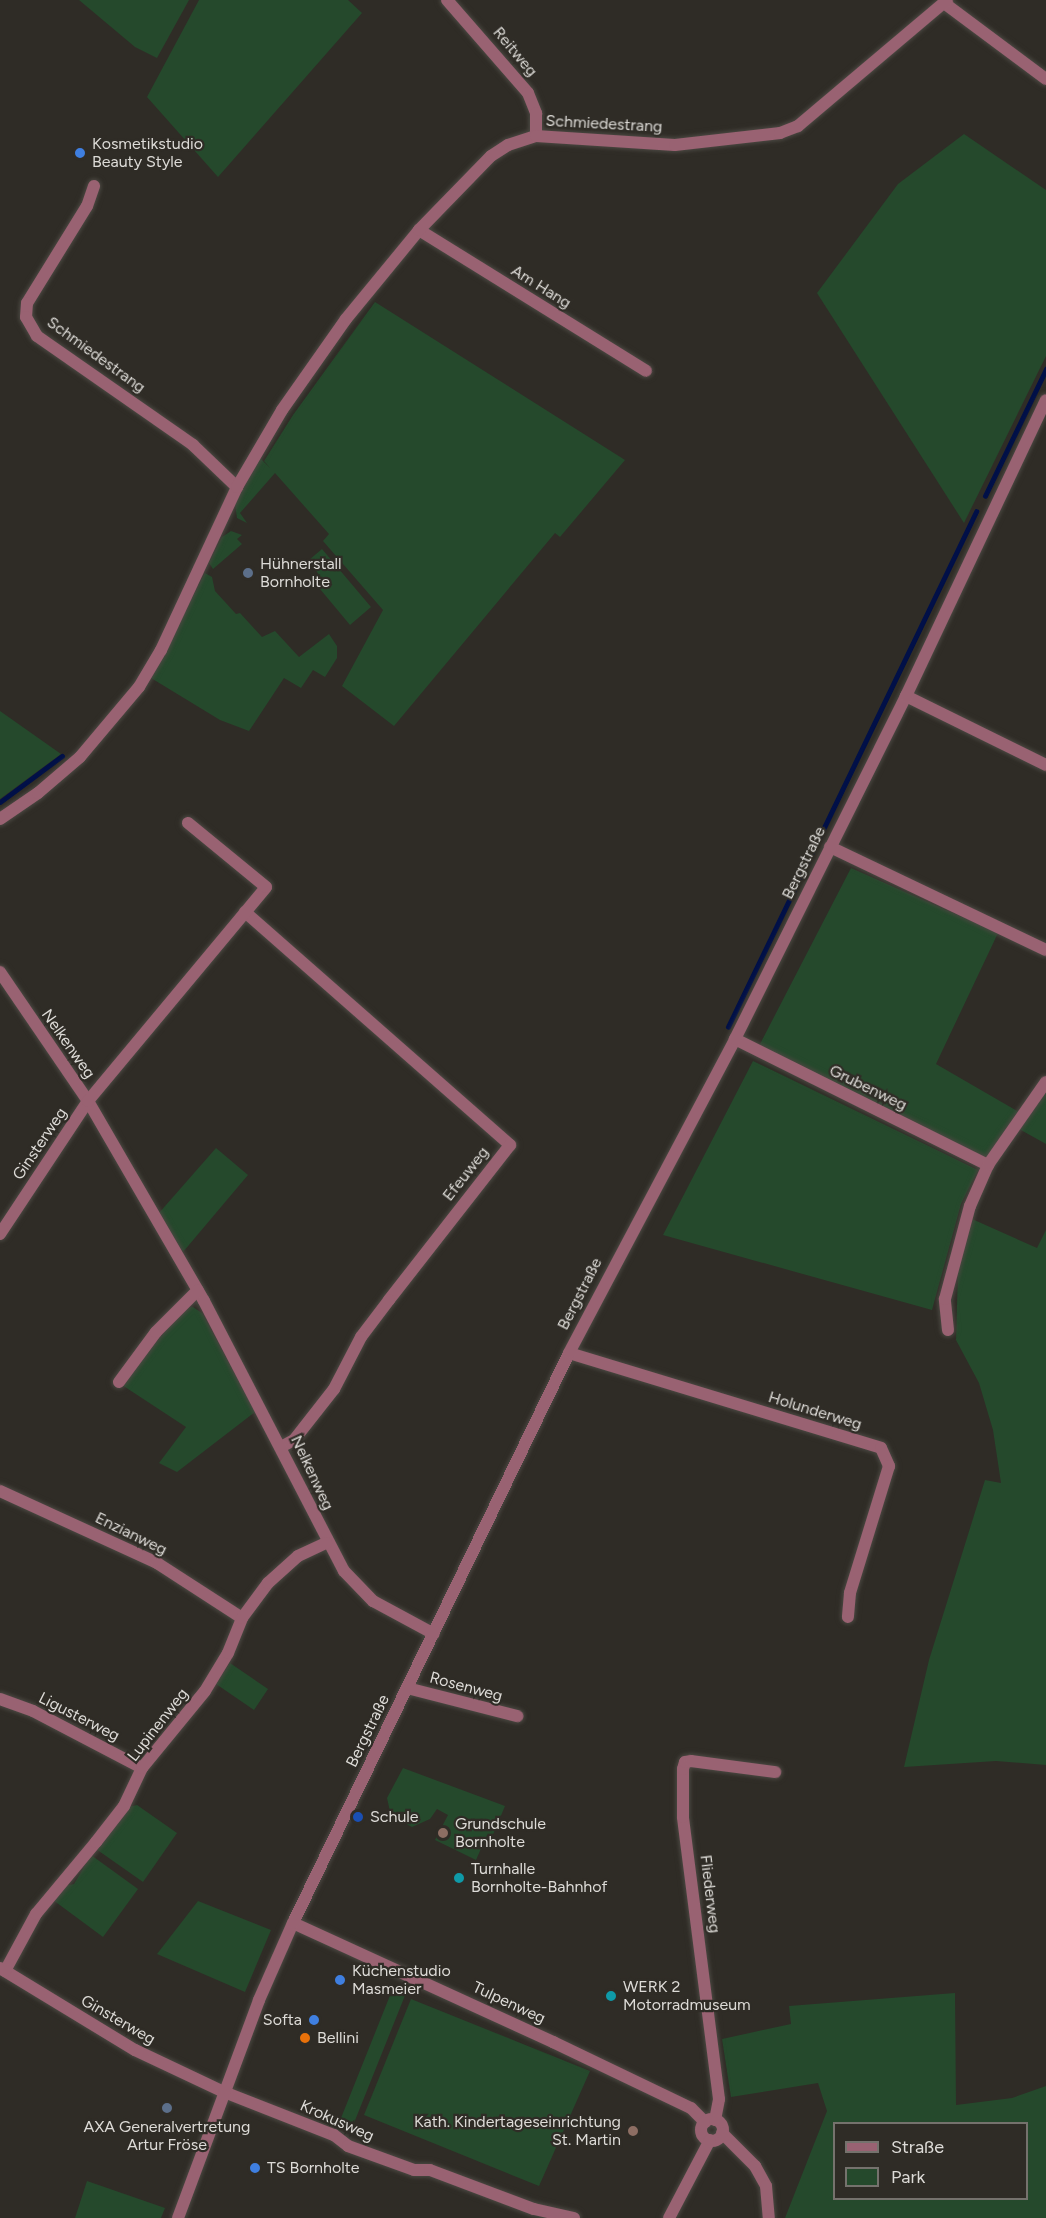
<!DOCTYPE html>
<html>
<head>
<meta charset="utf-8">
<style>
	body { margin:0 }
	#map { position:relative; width:1046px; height:2218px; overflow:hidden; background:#2f2c26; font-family:Figtree,sans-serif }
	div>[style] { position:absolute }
	.green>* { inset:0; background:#25492c }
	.stream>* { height:4.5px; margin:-2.25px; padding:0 2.25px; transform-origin:2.25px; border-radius:2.25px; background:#011048 }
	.roads { filter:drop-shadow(0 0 2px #4b4842) drop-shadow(0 0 2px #4b4842) }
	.minor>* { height:12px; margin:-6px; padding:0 6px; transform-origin:6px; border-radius:6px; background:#996272 }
	.minor>.ring { margin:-6px; padding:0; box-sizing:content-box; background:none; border:12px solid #996272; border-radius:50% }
	.tertiary>* { height:12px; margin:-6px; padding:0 6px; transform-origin:6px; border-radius:6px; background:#996272 }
	.dots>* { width:16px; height:16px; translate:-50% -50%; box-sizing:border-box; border:3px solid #2f2c26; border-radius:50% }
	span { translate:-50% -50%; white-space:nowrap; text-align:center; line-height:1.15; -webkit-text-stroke:4.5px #2f2c26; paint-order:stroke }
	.street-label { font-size:16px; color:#dddbd7 }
	.poi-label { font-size:16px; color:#dddbd7 }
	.left { translate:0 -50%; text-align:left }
	.right { translate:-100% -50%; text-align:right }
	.legend { position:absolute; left:833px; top:2122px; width:195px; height:78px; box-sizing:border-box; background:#2f2c26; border:2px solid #75726d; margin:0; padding:8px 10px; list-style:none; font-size:18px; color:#dddbd7 }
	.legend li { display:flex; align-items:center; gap:12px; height:30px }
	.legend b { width:30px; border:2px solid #75726d }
</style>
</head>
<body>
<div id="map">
	<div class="green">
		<div style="clip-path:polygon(79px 0,189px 0,157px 58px,135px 47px)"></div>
		<div style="clip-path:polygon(199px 0,348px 0,362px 13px,218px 177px,147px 97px)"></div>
		<div style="clip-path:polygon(964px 134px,1046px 190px,1046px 356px,964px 523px,817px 293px,898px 184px)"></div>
		<div style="clip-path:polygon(375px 302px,625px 460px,560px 537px,555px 533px,394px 726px,342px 686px,383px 610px,323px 541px,329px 534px,275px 473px,240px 513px,247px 523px,237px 518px,235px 504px,260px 458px,270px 468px,264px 461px,293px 415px)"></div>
		<div style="clip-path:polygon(231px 531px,242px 535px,237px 539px,242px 544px,213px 569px,209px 563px,222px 537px)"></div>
		<div style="clip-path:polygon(322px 549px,371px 607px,350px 625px,315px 583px,321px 578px,309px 560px)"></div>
		<div style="clip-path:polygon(205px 573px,212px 577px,215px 591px,236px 614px,240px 613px,262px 637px,275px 631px,299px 657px,329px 634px,337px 646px,337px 658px,325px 677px,313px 670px,301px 688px,284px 678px,249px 731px,220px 720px,151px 678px)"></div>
		<div style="clip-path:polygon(0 711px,61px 754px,0 799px)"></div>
		<div style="clip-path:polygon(851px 868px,998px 933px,936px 1064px,1019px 1112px,989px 1155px,983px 1158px,759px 1046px)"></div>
		<div style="clip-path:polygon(753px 1061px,978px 1170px,961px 1204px,932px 1310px,663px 1235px)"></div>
		<div style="clip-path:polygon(1046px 1089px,1046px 1144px,1019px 1129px)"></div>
		<div style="clip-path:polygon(216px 1148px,248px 1175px,183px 1252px,159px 1213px)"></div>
		<div style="clip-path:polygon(972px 1219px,1037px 1248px,1046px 1230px,1046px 1765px,996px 1761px,904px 1767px,929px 1660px,985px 1480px,1001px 1483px,993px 1430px,979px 1383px,956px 1340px,958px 1271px)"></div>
		<div style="clip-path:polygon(193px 1307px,202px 1313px,255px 1412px,177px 1472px,159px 1463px,186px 1427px,122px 1385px,184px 1308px)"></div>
		<div style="clip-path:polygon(230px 1663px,268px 1689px,254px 1710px,216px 1684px)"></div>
		<div style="clip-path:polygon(403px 1768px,505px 1806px,492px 1837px,487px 1835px,476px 1860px,435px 1840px,448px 1815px,437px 1809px,430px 1819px,412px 1827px,391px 1816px,387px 1798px)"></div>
		<div style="clip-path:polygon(137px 1805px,177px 1833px,143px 1882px,96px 1849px,128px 1807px)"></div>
		<div style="clip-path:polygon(91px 1855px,138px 1889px,103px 1937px,53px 1900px,64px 1886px,74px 1884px)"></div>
		<div style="clip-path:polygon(198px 1901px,271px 1930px,245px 1992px,157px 1954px)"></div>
		<div style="clip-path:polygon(393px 1988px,406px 1993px,352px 2128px,339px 2123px)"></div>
		<div style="clip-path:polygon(evenodd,955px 1993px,956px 2105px,1012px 2098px,1046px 2086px,1046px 2218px,785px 2218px,827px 2111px,818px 2083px,731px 2097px,722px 2039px,791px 2024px,789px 2006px,955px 1993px,834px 2124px,1026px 2124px,1026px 2198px,834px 2198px,834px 2124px)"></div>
		<div style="clip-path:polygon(411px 1999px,590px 2071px,539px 2186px,364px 2115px)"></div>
		<div style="clip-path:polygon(87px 2181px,165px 2208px,161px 2218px,75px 2218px)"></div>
	</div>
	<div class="stream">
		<div style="left:985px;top:496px;width:141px;rotate:-64.3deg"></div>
		<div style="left:0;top:802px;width:77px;rotate:-36.6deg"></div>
		<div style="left:728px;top:1027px;width:572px;rotate:-64.29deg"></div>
	</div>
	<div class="roads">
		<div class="minor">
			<div style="left:447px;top:0;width:123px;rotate:48.9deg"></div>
			<div style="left:528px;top:93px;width:22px;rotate:68deg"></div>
			<div style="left:536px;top:113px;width:23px;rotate:90deg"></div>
			<div style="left:944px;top:3px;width:127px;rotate:36.7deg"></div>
			<div style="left:94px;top:186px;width:21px;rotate:109deg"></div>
			<div style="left:87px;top:206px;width:114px;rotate:121.7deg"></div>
			<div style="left:27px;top:303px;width:14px;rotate:94deg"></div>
			<div style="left:26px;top:317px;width:22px;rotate:60deg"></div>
			<div style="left:37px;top:336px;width:190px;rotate:34.9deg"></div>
			<div style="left:193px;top:445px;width:61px;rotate:43.7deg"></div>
			<div style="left:419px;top:230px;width:267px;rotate:31.8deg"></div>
			<div style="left:906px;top:696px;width:156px;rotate:26.2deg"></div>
			<div style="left:0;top:819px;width:46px;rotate:-34.4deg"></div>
			<div style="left:38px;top:793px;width:55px;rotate:-40.6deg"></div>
			<div style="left:80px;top:757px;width:92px;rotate:-49.9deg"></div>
			<div style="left:139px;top:687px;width:43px;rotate:-59.3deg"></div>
			<div style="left:161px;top:650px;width:180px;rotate:-65deg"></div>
			<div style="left:237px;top:487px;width:89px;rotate:-59.7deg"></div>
			<div style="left:282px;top:410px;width:111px;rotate:-54.9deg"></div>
			<div style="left:346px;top:319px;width:115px;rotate:-50.6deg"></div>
			<div style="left:419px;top:230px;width:103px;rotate:-45.8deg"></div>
			<div style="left:491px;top:156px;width:20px;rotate:-33deg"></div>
			<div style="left:508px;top:145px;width:29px;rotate:-18deg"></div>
			<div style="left:536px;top:136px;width:139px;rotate:3.7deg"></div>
			<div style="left:675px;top:145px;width:106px;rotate:-6.5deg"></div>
			<div style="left:780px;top:133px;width:19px;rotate:-21deg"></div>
			<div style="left:798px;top:126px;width:195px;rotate:-40.2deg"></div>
			<div style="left:830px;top:847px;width:239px;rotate:25.5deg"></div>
			<div style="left:245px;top:912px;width:353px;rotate:41.3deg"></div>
			<div style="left:510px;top:1145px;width:197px;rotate:128deg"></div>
			<div style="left:389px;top:1300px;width:46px;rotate:127.1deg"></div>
			<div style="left:361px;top:1337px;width:59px;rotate:117.4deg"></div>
			<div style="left:334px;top:1389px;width:65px;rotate:128.1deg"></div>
			<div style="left:294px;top:1440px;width:15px;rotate:152deg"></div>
			<div style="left:0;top:972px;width:156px;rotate:55.7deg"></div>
			<div style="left:88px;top:1101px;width:231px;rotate:59.9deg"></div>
			<div style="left:204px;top:1301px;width:304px;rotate:62.6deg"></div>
			<div style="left:344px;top:1571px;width:42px;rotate:46deg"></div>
			<div style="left:373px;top:1601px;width:69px;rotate:28.4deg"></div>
			<div style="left:735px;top:1039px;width:283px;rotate:26.5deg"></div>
			<div style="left:0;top:1234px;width:159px;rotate:-56.5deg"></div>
			<div style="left:88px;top:1101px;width:278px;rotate:-50.2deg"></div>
			<div style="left:266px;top:887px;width:101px;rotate:-140.6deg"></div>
			<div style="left:948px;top:1330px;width:31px;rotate:-96deg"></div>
			<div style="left:945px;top:1299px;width:96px;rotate:-75deg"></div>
			<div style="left:970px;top:1206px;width:45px;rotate:-66.3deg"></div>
			<div style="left:988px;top:1165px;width:101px;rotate:-55.1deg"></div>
			<div style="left:569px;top:1353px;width:326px;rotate:16.9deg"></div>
			<div style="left:881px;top:1448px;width:20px;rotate:66deg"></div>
			<div style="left:889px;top:1466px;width:133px;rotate:107.1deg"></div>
			<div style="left:850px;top:1593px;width:24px;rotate:95deg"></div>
			<div style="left:119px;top:1382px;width:62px;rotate:-53.5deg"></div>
			<div style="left:156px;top:1332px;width:59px;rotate:-45deg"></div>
			<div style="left:0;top:1491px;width:173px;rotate:24.6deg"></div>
			<div style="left:157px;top:1563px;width:101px;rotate:32.9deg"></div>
			<div style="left:407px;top:1688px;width:114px;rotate:14.3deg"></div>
			<div style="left:0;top:1699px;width:35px;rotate:20deg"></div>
			<div style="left:33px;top:1711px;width:123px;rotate:27.6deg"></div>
			<div style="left:293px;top:1923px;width:286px;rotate:24.6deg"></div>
			<div style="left:553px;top:2042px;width:153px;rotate:25.6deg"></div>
			<div style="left:691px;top:2108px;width:20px;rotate:45deg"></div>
			<div style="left:0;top:1968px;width:158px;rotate:31.3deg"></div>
			<div style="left:135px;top:2050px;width:98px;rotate:25.3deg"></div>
			<div style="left:224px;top:2092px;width:118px;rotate:21.4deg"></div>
			<div style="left:334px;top:2135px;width:18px;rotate:38deg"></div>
			<div style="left:348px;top:2146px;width:70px;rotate:20deg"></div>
			<div style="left:414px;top:2170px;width:16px"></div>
			<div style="left:430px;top:2170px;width:111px;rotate:20.6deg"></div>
			<div style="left:534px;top:2209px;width:41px;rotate:12.7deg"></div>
			<div style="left:5px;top:1971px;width:65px;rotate:-61.5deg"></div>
			<div style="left:36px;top:1914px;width:94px;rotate:-50.2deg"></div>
			<div style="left:96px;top:1842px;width:46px;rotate:-52.1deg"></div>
			<div style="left:124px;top:1806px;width:42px;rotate:-64.7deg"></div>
			<div style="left:142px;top:1768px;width:99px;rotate:-50.7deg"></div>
			<div style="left:205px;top:1691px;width:44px;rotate:-58.8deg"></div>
			<div style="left:228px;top:1653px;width:38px;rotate:-68deg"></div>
			<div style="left:242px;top:1618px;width:44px;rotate:-53.4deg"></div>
			<div style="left:268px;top:1583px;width:40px;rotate:-42deg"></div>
			<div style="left:298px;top:1556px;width:31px;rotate:-25deg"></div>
			<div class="ring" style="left:701px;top:2119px;width:10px;height:10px"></div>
			<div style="left:715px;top:2120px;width:21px;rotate:-79deg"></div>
			<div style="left:719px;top:2099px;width:284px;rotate:-97.3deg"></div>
			<div style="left:683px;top:1817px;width:48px;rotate:-90deg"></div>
			<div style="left:683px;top:1769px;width:7px;rotate:-74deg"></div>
			<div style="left:685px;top:1762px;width:6px;rotate:-9deg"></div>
			<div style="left:691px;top:1761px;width:85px;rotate:7.5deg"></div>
			<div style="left:722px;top:2133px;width:47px;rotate:45deg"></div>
			<div style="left:755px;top:2166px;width:23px;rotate:61deg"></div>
			<div style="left:766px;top:2186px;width:32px;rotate:85deg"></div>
			<div style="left:669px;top:2218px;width:88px;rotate:-62.3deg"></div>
		</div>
		<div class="tertiary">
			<div style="left:178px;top:2218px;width:233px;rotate:-69.6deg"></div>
			<div style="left:259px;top:2000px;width:84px;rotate:-66.2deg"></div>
			<div style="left:293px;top:1923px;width:633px;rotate:-64.16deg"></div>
			<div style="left:569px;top:1353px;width:355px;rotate:-62.1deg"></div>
			<div style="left:735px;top:1039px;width:383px;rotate:-63.5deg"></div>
			<div style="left:906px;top:696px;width:327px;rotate:-64.7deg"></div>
		</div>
	</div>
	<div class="dots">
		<div style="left:80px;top:153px;background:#3f7fe0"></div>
		<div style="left:248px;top:573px;background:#5c6f8a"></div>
		<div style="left:358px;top:1817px;background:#1a4fb4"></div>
		<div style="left:443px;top:1833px;background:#8d6e63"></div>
		<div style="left:459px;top:1878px;background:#0f9aa8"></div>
		<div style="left:340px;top:1980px;background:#3f7fe0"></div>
		<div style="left:611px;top:1996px;background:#0f9aa8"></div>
		<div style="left:314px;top:2020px;background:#3f7fe0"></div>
		<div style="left:305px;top:2038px;background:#e8710a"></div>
		<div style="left:167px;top:2108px;background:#5c6f8a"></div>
		<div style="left:633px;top:2131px;background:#8d6e63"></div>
		<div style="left:255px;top:2168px;background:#3f7fe0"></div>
	</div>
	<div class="street-label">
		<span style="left:515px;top:52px;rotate:50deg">Reitweg</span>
		<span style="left:604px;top:124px;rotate:3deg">Schmiedestrang</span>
		<span style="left:541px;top:287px;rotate:32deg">Am Hang</span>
		<span style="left:96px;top:355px;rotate:36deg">Schmiedestrang</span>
		<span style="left:804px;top:863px;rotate:-64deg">Bergstraße</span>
		<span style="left:68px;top:1044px;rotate:55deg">Nelkenweg</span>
		<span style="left:868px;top:1088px;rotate:26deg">Grubenweg</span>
		<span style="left:40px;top:1144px;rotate:-56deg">Ginsterweg</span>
		<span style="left:466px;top:1174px;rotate:-52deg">Efeuweg</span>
		<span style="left:580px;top:1294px;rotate:-63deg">Bergstraße</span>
		<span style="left:815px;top:1411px;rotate:17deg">Holunderweg</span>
		<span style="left:312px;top:1473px;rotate:65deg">Nelkenweg</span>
		<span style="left:131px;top:1534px;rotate:26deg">Enzianweg</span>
		<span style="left:466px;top:1687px;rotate:15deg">Rosenweg</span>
		<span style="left:79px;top:1717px;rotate:27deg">Ligusterweg</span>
		<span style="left:158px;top:1725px;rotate:-52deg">Lupinenweg</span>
		<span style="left:368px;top:1731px;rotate:-64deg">Bergstraße</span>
		<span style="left:710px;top:1894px;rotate:83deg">Fliederweg</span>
		<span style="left:509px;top:2003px;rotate:25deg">Tulpenweg</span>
		<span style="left:118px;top:2020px;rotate:30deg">Ginsterweg</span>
		<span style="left:337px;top:2121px;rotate:24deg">Krokusweg</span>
	</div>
	<div class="poi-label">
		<span class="left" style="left:92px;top:153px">Kosmetikstudio<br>Beauty Style</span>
		<span class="left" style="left:260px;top:573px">Hühnerstall<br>Bornholte</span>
		<span class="left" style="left:370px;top:1817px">Schule</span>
		<span class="left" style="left:455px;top:1833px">Grundschule<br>Bornholte</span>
		<span class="left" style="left:471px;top:1878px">Turnhalle<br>Bornholte-Bahnhof</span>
		<span class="left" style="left:352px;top:1980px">Küchenstudio<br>Masmeier</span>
		<span class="left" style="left:623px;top:1996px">WERK 2<br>Motorradmuseum</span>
		<span class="right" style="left:302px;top:2020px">Softa</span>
		<span class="left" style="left:317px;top:2038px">Bellini</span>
		<span class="right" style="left:621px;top:2131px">Kath. Kindertageseinrichtung<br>St. Martin</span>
		<span style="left:167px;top:2136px">AXA Generalvertretung<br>Artur Fröse</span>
		<span class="left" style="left:267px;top:2168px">TS Bornholte</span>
	</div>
	<ul class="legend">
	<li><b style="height:8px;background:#996272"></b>Straße</li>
	<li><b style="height:16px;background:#25492c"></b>Park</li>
	</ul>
</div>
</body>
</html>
